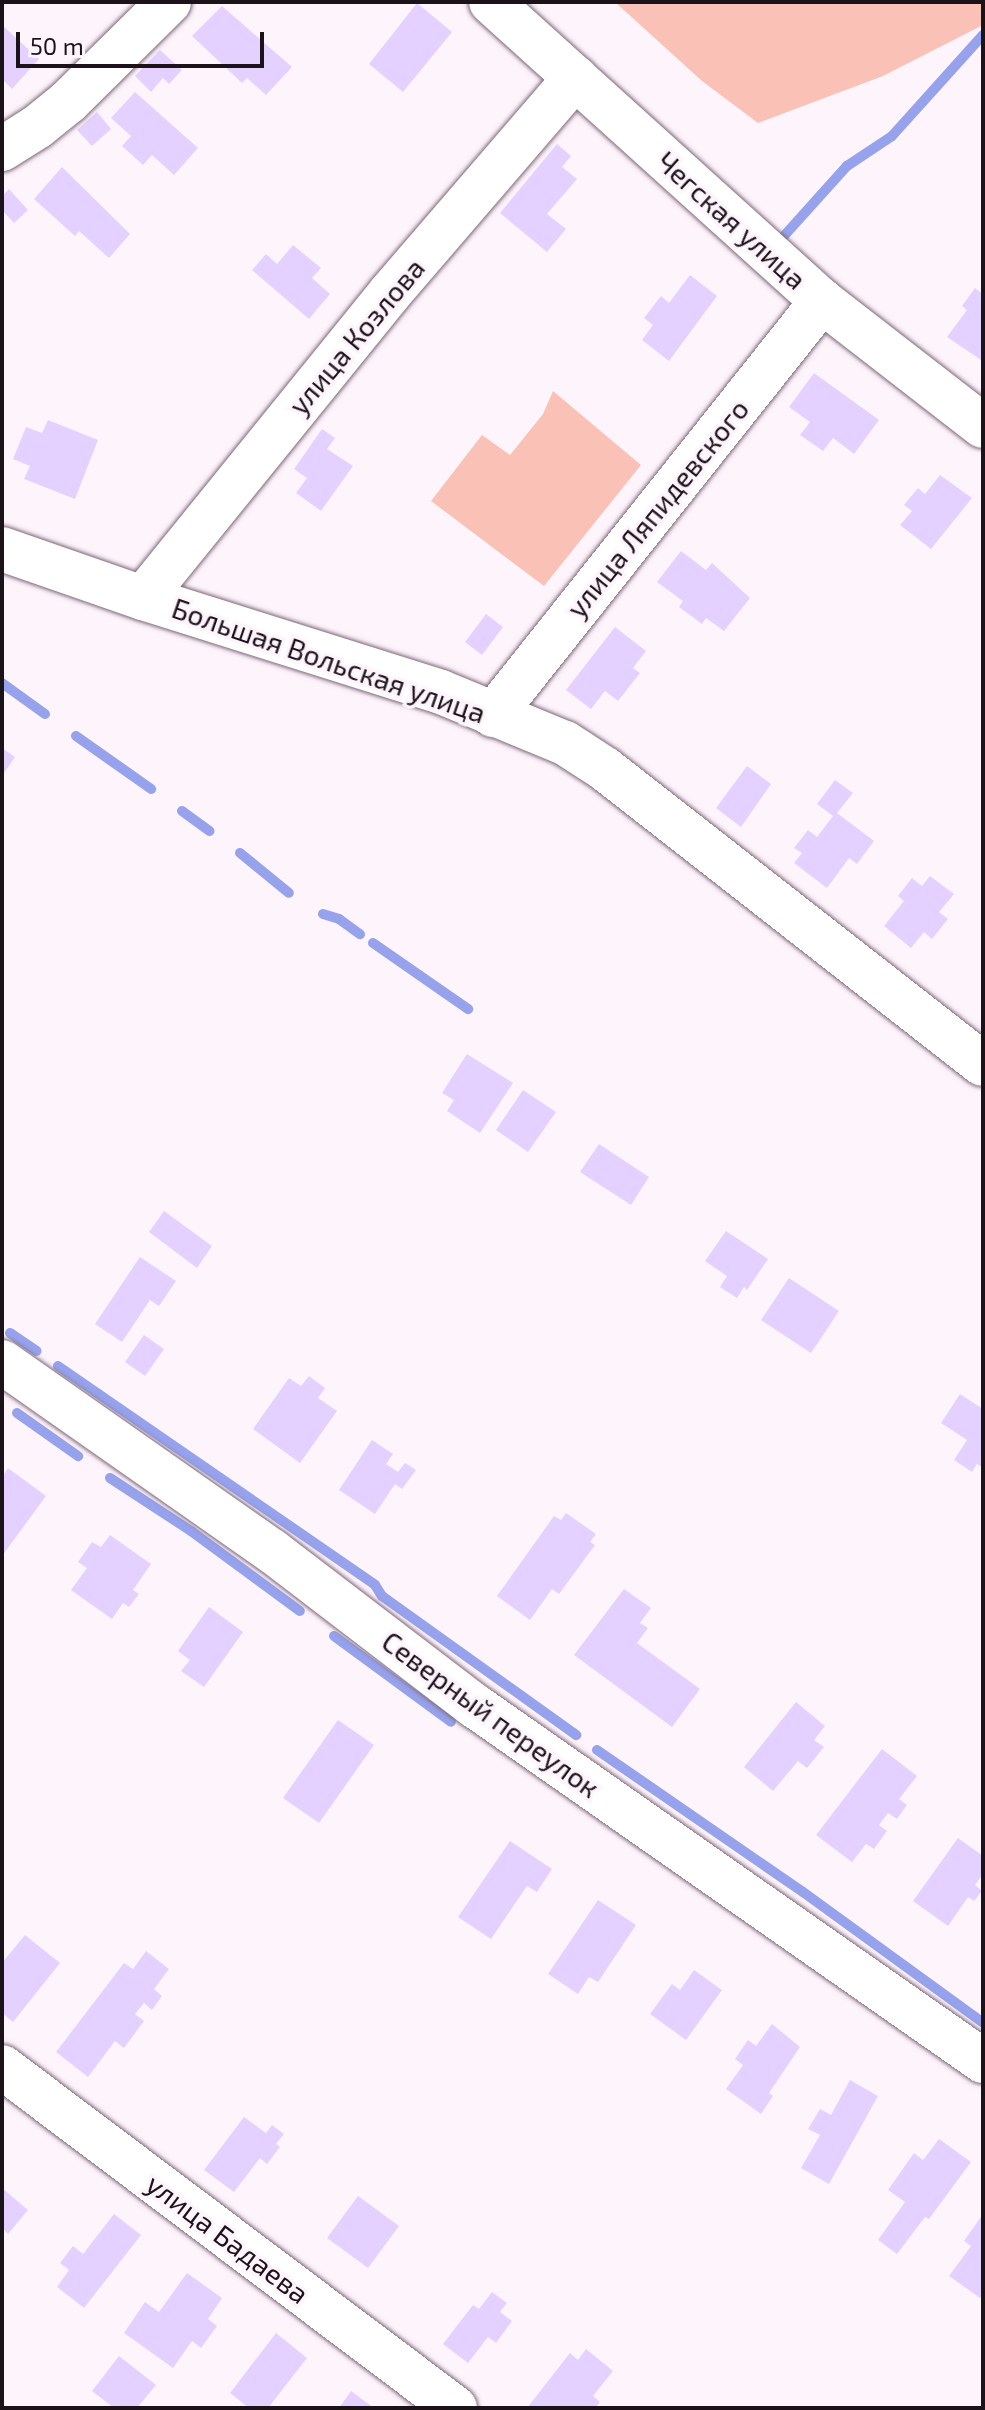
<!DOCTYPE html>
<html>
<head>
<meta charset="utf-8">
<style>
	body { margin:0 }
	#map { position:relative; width:985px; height:2410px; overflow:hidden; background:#fef4fc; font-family:"Exo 2",sans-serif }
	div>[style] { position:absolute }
	.green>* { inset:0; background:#fac2b6 }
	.stream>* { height:10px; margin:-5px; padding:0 5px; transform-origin:5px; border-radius:5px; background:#96a2ec }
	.building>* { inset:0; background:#e5d1ff }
	.roads { filter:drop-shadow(0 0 2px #7d6677) drop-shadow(0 0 2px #7d6677) }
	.minor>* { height:44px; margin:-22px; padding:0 22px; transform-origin:22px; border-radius:22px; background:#fff }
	span { translate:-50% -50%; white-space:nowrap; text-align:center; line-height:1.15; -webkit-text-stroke:7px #fef4fc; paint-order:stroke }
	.street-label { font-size:28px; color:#1c131a }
	.frame { position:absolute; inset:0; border:4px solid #1c131a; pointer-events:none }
	.scale { position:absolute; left:16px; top:32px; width:248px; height:36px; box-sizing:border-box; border:4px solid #1c131a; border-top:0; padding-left:10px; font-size:24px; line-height:28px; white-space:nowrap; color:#1c131a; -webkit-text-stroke:6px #fef4fc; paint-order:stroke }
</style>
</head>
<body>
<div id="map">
	<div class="green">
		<div style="clip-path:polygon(615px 2px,983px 2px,983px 25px,883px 76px,758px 123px,702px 81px)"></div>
		<div style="clip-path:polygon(553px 391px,641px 465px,544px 586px,431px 501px,482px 435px,510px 455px,543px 414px)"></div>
	</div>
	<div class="stream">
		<div style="left:783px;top:237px;width:96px;rotate:-48deg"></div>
		<div style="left:847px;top:166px;width:54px;rotate:-33.7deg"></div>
		<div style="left:892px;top:136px;width:136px;rotate:-48deg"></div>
		<div style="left:2px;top:683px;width:53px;rotate:35.8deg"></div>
		<div style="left:76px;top:736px;width:92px;rotate:35.2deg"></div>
		<div style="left:182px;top:811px;width:34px;rotate:36deg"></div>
		<div style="left:240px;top:853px;width:63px;rotate:39.2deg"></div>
		<div style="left:323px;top:914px;width:17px;rotate:17deg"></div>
		<div style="left:339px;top:919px;width:26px;rotate:36deg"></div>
		<div style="left:373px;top:943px;width:116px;rotate:34.8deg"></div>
		<div style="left:10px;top:1333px;width:32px;rotate:34deg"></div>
		<div style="left:58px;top:1366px;width:385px;rotate:34.6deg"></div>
		<div style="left:375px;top:1585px;width:13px;rotate:58deg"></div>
		<div style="left:382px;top:1596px;width:239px;rotate:35.6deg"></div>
		<div style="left:17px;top:1413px;width:75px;rotate:35.2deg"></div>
		<div style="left:110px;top:1478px;width:97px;rotate:33.2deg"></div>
		<div style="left:191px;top:1531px;width:135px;rotate:36.3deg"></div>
		<div style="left:334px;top:1636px;width:145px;rotate:36.3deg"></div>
		<div style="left:597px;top:1750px;width:250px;rotate:34.6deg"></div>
		<div style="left:803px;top:1892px;width:223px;rotate:36deg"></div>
	</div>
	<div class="building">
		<div style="clip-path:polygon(417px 3px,452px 32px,403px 92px,369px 64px)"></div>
		<div style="clip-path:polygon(222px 6px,292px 67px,266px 95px,247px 78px,242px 83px,192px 36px)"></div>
		<div style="clip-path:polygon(2px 25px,39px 59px,12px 89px,2px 79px)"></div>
		<div style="clip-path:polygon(160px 50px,182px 70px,169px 84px,163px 78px,151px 92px,135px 76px)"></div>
		<div style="clip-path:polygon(135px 92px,198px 148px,174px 175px,152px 155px,143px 165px,122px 146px,131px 136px,111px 118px)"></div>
		<div style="clip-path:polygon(97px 112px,111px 129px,92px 146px,77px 130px)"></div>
		<div style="clip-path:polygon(557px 144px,571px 156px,562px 167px,577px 179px,547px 214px,566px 229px,547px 252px,500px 213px)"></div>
		<div style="clip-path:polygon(62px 167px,130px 234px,109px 258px,79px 231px,75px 236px,34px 199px)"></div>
		<div style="clip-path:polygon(9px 189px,28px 210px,14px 223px,2px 210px,2px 196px)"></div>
		<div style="clip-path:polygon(293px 245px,321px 268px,312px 278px,330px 294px,309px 319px,252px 270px,266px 254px,277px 264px)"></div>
		<div style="clip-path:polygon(690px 275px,717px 296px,669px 361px,642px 340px,653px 325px,644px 318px,661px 296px,669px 303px)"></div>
		<div style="clip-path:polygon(975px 288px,983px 294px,981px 360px,947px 337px,967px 310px,962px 306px)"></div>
		<div style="clip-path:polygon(814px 373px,879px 420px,854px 454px,833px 438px,823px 451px,800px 435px,810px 422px,789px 407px)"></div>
		<div style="clip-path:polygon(48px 420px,98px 440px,75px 499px,24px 479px,30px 466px,13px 459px,26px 427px,42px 433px)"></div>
		<div style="clip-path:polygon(322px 429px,335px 438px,327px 449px,353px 466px,321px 511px,296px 493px,307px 478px,294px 469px)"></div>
		<div style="clip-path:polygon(940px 475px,972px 498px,931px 549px,900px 525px,912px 511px,904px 505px,918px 488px,925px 494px)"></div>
		<div style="clip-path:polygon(681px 551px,706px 570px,712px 563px,750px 598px,724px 631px,706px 618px,702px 624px,679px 607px,683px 601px,657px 582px)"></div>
		<div style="clip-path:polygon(486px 614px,503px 627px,482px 655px,465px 642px)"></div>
		<div style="clip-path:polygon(615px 627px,646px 651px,633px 668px,640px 673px,618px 701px,605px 691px,591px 709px,566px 690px)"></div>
		<div style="clip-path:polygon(2px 748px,15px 757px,2px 776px)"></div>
		<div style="clip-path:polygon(747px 766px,771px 784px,741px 827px,716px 808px)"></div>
		<div style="clip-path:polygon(835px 780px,853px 793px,837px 813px,874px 841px,857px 864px,849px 858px,827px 888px,794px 863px,802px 853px,794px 848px,808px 830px,817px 837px,833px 816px,817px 804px)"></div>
		<div style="clip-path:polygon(930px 876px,954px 894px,939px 912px,948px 919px,932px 939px,924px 932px,911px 948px,884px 926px,904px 901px,898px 896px,912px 878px,922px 886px)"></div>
		<div style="clip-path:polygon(467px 1054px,513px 1083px,480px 1133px,447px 1111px,454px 1100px,442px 1093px)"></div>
		<div style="clip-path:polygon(523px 1090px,556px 1112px,528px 1152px,496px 1130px)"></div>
		<div style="clip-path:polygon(599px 1144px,649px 1177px,631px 1205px,580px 1172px)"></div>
		<div style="clip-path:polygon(164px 1211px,212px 1246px,197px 1268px,149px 1232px)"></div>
		<div style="clip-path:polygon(726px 1231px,768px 1259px,747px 1290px,744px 1287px,737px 1298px,720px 1287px,727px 1276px,705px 1261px)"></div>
		<div style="clip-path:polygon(140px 1257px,176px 1281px,159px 1306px,150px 1300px,122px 1342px,95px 1324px)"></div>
		<div style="clip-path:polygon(789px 1278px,839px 1311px,811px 1353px,761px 1320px)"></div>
		<div style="clip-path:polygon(144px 1335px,164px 1349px,145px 1376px,125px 1362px)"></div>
		<div style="clip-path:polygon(309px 1376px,325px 1388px,318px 1398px,337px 1411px,300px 1463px,253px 1429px,289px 1378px,301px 1386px)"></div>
		<div style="clip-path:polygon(960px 1394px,983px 1409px,983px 1468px,977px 1464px,972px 1472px,954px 1460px,967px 1440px,941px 1423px)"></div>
		<div style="clip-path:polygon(372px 1440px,393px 1454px,386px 1464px,398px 1472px,405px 1463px,416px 1470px,402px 1489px,395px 1484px,375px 1514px,339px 1490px)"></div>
		<div style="clip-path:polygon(8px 1468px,46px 1496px,2px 1556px,2px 1477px)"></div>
		<div style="clip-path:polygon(566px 1513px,596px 1534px,590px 1542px,595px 1545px,559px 1594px,552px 1589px,530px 1620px,497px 1596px,554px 1516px,561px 1520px)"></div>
		<div style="clip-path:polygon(110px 1535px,151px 1564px,133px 1590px,139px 1594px,129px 1607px,123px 1603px,112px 1619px,71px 1590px,87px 1568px,78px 1562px,92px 1542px,101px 1547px)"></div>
		<div style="clip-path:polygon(624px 1589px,651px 1608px,640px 1623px,648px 1628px,637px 1643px,700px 1689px,672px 1727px,574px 1655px)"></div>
		<div style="clip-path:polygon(209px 1607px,243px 1632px,204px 1687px,181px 1671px,190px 1660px,178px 1651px)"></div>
		<div style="clip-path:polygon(796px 1702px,825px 1726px,814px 1740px,824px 1747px,807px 1768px,798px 1761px,773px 1791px,744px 1767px)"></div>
		<div style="clip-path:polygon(338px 1720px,374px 1745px,319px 1823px,283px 1798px)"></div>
		<div style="clip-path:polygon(882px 1749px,917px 1776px,899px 1799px,907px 1805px,897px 1819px,888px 1813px,879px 1825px,887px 1831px,874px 1849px,866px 1844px,852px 1862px,816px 1835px)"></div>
		<div style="clip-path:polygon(958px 1838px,983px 1856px,983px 1874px,975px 1885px,982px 1891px,974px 1901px,968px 1897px,948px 1926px,913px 1901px)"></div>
		<div style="clip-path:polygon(510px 1841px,552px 1869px,537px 1892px,527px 1886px,491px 1939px,458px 1917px)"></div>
		<div style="clip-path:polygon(598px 1900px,636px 1925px,598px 1982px,589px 1977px,578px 1994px,548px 1974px)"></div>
		<div style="clip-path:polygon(25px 1935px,60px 1963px,13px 2022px,2px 2013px,2px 1963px)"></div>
		<div style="clip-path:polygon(146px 1951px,169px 1969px,154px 1989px,162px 1996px,152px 2010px,144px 2003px,135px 2014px,144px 2021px,124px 2048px,115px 2041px,88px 2077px,56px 2052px,124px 1963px,133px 1969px)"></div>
		<div style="clip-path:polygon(694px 1970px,722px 1990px,686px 2040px,650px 2014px,672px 1984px,680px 1990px)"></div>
		<div style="clip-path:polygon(772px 2024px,800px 2047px,769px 2093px,773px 2096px,761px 2114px,726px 2089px,743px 2065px,735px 2059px,748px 2040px,756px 2046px)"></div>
		<div style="clip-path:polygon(850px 2080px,878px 2096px,829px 2184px,801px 2168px,820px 2135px,808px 2129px,820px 2109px,831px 2115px)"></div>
		<div style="clip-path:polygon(244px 2117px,266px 2133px,272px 2125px,284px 2134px,276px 2144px,280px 2147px,267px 2164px,260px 2158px,234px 2192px,204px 2170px)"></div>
		<div style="clip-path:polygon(939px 2139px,971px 2162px,929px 2219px,925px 2217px,897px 2254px,878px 2240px,905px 2202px,888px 2190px,914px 2153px,923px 2160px)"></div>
		<div style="clip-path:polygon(2px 2188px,28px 2210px,8px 2234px,2px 2228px)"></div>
		<div style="clip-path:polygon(358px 2196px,399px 2226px,368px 2268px,327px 2238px)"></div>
		<div style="clip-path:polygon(114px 2214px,141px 2235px,84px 2308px,57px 2287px,69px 2270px,60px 2263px,73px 2246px,83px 2254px)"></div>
		<div style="clip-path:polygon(983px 2214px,983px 2295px,980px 2298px,949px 2276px,971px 2246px,964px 2241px)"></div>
		<div style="clip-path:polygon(187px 2273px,222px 2298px,208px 2319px,217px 2326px,201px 2348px,192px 2341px,173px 2368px,124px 2333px,145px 2302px,159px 2312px)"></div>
		<div style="clip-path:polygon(492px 2292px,507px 2303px,500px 2312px,512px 2321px,496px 2343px,488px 2337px,468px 2363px,443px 2344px,473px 2305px,479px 2309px)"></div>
		<div style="clip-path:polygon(276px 2333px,307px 2358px,268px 2408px,249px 2408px,230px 2393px)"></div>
		<div style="clip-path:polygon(586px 2349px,613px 2371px,593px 2396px,600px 2402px,595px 2408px,527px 2408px,570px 2353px,578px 2360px)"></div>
		<div style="clip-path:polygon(119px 2356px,156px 2385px,137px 2408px,114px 2408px,92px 2391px)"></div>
		<div style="clip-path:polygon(351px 2391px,374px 2408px,339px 2408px)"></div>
	</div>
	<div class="roads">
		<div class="minor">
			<div style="left:491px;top:2px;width:446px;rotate:42.1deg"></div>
			<div style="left:822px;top:301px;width:204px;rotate:37.8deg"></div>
			<div style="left:2px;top:149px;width:41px;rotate:-32.2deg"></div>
			<div style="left:37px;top:127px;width:40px;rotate:-39deg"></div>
			<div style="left:68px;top:102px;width:142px;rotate:-44.7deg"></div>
			<div style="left:2px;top:549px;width:149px;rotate:19.2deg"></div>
			<div style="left:143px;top:598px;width:312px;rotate:17.5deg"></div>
			<div style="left:441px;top:692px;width:134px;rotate:22.4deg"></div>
			<div style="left:565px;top:743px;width:48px;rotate:33deg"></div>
			<div style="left:605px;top:769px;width:479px;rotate:38deg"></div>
			<div style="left:143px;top:598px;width:392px;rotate:-51deg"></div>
			<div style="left:390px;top:293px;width:284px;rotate:-49.3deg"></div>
			<div style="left:493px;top:715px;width:529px;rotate:-51.53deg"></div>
			<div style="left:2px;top:1362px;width:330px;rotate:35deg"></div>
			<div style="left:272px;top:1551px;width:255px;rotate:37.4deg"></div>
			<div style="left:475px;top:1706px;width:620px;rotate:34.95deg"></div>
			<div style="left:2px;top:2067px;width:567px;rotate:36.97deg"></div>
		</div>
	</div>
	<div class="street-label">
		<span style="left:732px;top:220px;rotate:42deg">Чегская улица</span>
		<span style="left:356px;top:336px;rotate:-50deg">улица Козлова</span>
		<span style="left:657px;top:508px;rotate:-51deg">улица Ляпидевского</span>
		<span style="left:329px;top:660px;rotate:19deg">Большая Вольская улица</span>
		<span style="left:491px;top:1714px;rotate:36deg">Северный переулок</span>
		<span style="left:228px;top:2238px;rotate:37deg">улица Бадаева</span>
	</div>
	<div class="frame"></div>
	<div class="scale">50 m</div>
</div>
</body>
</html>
